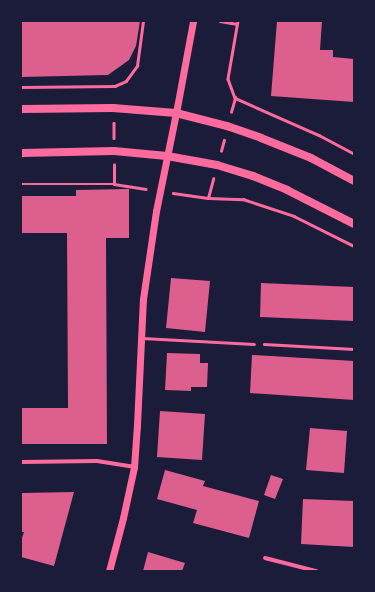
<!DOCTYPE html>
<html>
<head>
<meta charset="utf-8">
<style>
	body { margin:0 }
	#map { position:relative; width:375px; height:592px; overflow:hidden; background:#1b1b3a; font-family:"Varela Round",sans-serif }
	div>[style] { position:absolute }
	.building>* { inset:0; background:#dd5f8e }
	.path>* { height:2.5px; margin:-1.25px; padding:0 1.25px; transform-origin:1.25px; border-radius:1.25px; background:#ff6b9d }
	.service>* { height:3px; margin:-1.5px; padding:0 1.5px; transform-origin:1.5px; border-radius:1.5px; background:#ff6b9d }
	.minor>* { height:4px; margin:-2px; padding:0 2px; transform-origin:2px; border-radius:2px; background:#ff6b9d }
	.tertiary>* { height:7px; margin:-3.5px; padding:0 3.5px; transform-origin:3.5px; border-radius:3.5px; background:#ff6b9d }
	.secondary>* { height:8px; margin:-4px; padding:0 4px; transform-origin:4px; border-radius:4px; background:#ff6b9d }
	span { translate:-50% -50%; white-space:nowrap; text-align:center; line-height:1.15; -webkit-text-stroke:4px #1b1b3a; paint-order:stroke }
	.frame { position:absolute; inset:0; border:22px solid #1b1b3a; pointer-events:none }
</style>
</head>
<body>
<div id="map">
	<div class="building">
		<div style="clip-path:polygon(21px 21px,140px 21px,136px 46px,129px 60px,108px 75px,21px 77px)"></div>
		<div style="clip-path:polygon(277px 21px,322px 21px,320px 50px,333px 50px,333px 57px,354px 59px,354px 102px,271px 96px)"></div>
		<div style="clip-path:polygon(129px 189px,129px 238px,106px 238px,107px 444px,21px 444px,21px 408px,68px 408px,67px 233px,21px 233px,21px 196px,76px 196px,76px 190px)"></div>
		<div style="clip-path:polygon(171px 278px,210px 281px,205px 332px,166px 328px)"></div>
		<div style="clip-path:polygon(261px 283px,354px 287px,354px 321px,260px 317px)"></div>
		<div style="clip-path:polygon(167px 353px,200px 354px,200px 363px,208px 363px,207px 387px,191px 387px,191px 391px,165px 390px)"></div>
		<div style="clip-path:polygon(252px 355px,354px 361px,354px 400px,250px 393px)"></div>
		<div style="clip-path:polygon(160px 411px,205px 414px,202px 460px,157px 457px)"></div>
		<div style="clip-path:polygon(310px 428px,347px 431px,344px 473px,306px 470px)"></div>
		<div style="clip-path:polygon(165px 470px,205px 481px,203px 486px,259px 501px,249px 538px,193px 523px,197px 510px,157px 499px)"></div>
		<div style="clip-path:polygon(271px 475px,283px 479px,275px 499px,264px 495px)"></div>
		<div style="clip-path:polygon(74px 492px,54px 566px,21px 557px,21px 541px,24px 532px,21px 532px,21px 493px)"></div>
		<div style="clip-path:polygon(303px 499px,354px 501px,354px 547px,301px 544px)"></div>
		<div style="clip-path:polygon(148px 552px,185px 563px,182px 571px,143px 571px)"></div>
	</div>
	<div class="path">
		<div style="left:220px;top:21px;width:17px;rotate:10deg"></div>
		<div style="left:238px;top:21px;width:59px;rotate:99.8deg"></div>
		<div style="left:228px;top:79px;width:20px;rotate:70deg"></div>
		<div style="left:235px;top:98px;width:92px;rotate:23.8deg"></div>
		<div style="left:319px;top:135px;width:40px;rotate:28deg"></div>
		<div style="left:21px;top:87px;width:94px;rotate:-0.6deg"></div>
		<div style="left:115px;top:86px;width:12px;rotate:-24deg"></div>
		<div style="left:126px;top:81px;width:19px;rotate:-54deg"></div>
		<div style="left:137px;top:66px;width:45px;rotate:-82.4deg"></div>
		<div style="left:231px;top:112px;width:15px;rotate:-74deg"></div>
		<div style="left:114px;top:123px;width:15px;rotate:90deg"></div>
		<div style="left:221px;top:151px;width:11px;rotate:-75deg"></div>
		<div style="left:21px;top:184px;width:93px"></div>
		<div style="left:114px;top:184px;width:32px;rotate:9deg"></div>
		<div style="left:114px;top:184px;width:19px;rotate:-90deg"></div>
		<div style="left:173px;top:193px;width:35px;rotate:8deg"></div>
		<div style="left:208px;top:198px;width:35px;rotate:2deg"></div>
		<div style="left:243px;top:199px;width:54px;rotate:18.4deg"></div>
		<div style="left:294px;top:216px;width:67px;rotate:26.6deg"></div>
		<div style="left:208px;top:198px;width:20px;rotate:-75deg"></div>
		<div style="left:264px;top:344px;width:90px;rotate:3.2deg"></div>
	</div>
	<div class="service">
		<div style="left:142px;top:338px;width:112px;rotate:3.1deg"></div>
	</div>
	<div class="minor">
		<div style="left:21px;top:462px;width:76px;rotate:-0.8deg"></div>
		<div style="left:97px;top:461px;width:37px;rotate:9deg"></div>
		<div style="left:265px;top:558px;width:53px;rotate:14.3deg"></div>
	</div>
	<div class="tertiary">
		<div style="left:109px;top:571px;width:55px;rotate:-75.2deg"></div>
		<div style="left:123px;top:518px;width:52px;rotate:-77.8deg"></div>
		<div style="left:134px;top:467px;width:42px;rotate:-85.9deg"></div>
		<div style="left:137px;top:425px;width:126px;rotate:-87.3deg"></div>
		<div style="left:143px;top:299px;width:89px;rotate:-81.6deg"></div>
		<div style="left:156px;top:211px;width:100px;rotate:-78.5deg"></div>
		<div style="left:176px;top:113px;width:94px;rotate:-79.5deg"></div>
	</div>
	<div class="secondary">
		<div style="left:21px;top:109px;width:92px;rotate:-0.6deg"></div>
		<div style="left:113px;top:108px;width:63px;rotate:4.5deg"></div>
		<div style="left:176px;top:113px;width:53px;rotate:14.3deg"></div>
		<div style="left:227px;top:126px;width:36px;rotate:19deg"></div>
		<div style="left:261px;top:138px;width:54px;rotate:21.8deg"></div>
		<div style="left:311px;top:158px;width:49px;rotate:28.1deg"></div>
		<div style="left:21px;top:153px;width:93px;rotate:-1.2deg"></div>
		<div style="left:114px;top:151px;width:53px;rotate:5.4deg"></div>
		<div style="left:167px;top:156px;width:51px;rotate:10.2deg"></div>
		<div style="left:217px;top:165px;width:38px;rotate:17deg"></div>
		<div style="left:253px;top:176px;width:37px;rotate:22deg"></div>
		<div style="left:287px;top:190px;width:75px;rotate:26.9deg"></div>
	</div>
	<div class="frame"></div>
</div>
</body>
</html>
